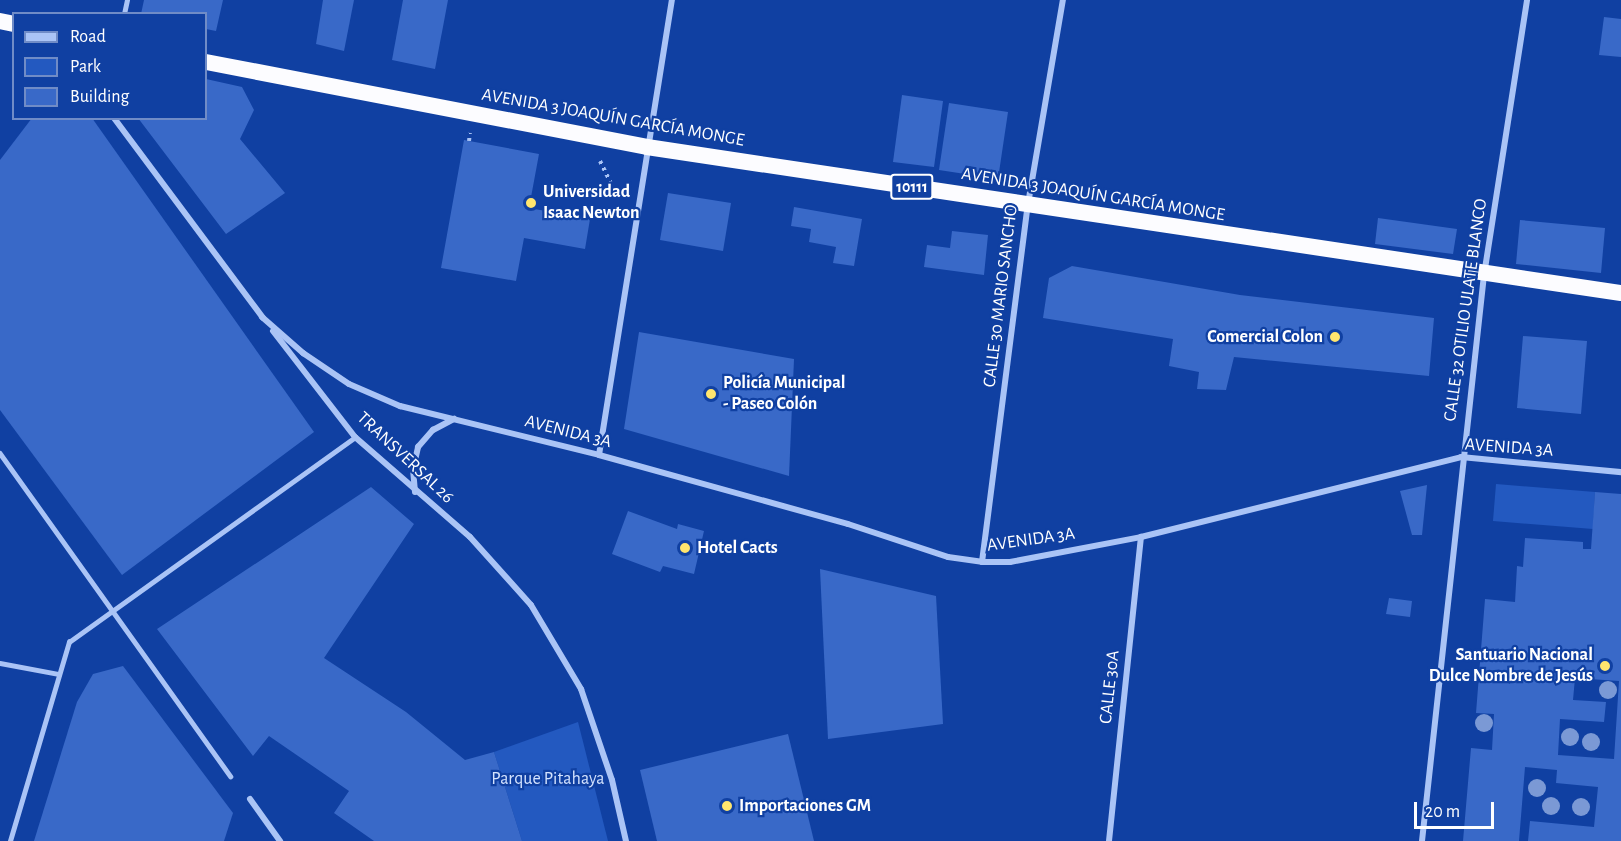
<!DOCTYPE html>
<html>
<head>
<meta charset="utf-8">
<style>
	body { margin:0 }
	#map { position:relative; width:1621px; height:841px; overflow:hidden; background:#1040a2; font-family:"Alegreya Sans",sans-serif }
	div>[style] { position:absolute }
	.green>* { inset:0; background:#2359c0 }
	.building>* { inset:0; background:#3969c8 }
	.path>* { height:4px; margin-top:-2px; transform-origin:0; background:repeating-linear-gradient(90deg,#aac4f6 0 3px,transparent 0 7.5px) }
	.service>* { height:4.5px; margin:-2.25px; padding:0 2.25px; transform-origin:2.25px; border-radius:2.25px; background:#aac4f6 }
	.minor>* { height:6px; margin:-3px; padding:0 3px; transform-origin:3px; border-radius:3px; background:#aac4f6 }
	.trunk>* { height:16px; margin:-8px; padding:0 8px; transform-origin:8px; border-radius:8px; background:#fcfcff }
	.trees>* { width:18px; height:18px; margin:-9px; border-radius:50%; background:#7b99d5 }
	.dots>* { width:16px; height:16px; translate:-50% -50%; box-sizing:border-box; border:3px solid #1040a2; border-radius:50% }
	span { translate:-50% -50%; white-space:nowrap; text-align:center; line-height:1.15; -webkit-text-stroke:4.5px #1040a2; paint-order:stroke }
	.shield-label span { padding:2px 4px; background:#1040a2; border:2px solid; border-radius:4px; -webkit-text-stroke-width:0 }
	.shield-label { font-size:16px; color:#fff; font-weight:700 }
	.street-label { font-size:18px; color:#fff }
	.poi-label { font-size:18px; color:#fff; font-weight:700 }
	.left { translate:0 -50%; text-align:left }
	.right { translate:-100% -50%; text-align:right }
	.park-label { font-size:18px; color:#d3e2fe }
	.legend { position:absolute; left:12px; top:12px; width:195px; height:108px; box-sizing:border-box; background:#1040a2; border:2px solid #708cc7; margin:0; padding:8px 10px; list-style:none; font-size:18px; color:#fff }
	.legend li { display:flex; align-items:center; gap:12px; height:30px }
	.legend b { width:30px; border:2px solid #708cc7 }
	.scale { position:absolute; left:1414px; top:802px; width:80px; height:27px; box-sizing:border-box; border:3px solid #fff; border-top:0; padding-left:8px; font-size:18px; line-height:21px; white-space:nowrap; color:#fff; -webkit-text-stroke:4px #1040a2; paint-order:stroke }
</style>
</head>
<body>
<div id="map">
	<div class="green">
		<div style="clip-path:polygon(1496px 484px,1595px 492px,1593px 529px,1493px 521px)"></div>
		<div style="clip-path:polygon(578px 722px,608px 841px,522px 841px,494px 752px)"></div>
	</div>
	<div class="building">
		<div style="clip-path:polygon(144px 0,223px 0,216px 31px,206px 29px,206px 14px,141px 14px)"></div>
		<div style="clip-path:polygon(323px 0,354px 0,344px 51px,316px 44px)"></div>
		<div style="clip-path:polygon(403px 0,448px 0,435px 69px,392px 60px)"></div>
		<div style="clip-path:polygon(1604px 17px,1621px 19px,1621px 57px,1599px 55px)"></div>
		<div style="clip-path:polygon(206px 79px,242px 87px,254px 110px,240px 139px,285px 193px,226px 234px,138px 118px,206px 118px)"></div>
		<div style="clip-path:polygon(902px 95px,943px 101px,934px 167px,893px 162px)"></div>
		<div style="clip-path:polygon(949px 103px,1008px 112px,998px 179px,939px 170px)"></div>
		<div style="clip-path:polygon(32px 118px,92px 118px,314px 432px,122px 575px,0 410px,0 160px)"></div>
		<div style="clip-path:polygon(464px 140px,539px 154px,529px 208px,590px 219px,585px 249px,524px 238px,516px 281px,441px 268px)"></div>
		<div style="clip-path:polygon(668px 193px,731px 203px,723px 251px,660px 240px)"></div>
		<div style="clip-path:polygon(794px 207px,862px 219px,854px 266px,833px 263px,836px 247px,809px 242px,811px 229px,791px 226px)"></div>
		<div style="clip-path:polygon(1378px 218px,1457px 229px,1453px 254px,1375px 244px)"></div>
		<div style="clip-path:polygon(1520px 220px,1605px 228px,1601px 273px,1516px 264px)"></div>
		<div style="clip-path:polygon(952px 231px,988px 235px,984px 275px,924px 267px,927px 245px,950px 248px)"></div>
		<div style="clip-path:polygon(1072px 266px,1240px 295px,1434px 318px,1429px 376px,1234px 357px,1226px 390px,1197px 389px,1199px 372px,1169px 366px,1173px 339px,1043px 318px,1049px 278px)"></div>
		<div style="clip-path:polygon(639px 332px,794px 359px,789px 476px,624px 429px)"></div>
		<div style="clip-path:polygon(1523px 336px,1587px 341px,1581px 414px,1517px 408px)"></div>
		<div style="clip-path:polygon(1427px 485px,1422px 535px,1412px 535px,1400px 491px)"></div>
		<div style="clip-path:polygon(371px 487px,414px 524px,324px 658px,406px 712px,465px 760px,494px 752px,522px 841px,374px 841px,334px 813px,349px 791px,269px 736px,253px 756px,157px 629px)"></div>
		<div style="clip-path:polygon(evenodd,1595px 492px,1621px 494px,1621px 841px,1528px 841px,1530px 821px,1594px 827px,1598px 787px,1556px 783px,1557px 770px,1525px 767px,1519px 841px,1463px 841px,1471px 748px,1492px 750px,1494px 714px,1476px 713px,1485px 599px,1515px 602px,1517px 566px,1523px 567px,1525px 538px,1583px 542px,1583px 549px,1591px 549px,1595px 492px,1575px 678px,1619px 681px,1614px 759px,1558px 755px,1560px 719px,1604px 722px,1606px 702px,1573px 700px,1575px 678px)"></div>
		<div style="clip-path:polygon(628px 511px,677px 529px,678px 524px,704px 531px,694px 574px,663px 566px,660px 572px,612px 554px)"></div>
		<div style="clip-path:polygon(820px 569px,936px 596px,943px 724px,828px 739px)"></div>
		<div style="clip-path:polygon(1389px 598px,1412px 601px,1410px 617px,1386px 614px)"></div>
		<div style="clip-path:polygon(123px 666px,233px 813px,224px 841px,34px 841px,77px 702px,93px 674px)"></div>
		<div style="clip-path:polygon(788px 734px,814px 841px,657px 841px,640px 770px)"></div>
	</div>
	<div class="path">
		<div style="left:469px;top:141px;width:8px;rotate:-83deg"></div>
		<div style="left:600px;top:161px;width:28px;rotate:64deg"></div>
	</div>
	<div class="service">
		<div style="left:124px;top:14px;width:14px;rotate:-78deg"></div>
		<div style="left:0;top:453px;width:397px;rotate:54.5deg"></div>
		<div style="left:0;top:663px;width:60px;rotate:10.6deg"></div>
		<div style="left:10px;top:841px;width:208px;rotate:-73.5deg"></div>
		<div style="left:69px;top:642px;width:352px;rotate:-35.6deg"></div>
	</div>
	<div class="minor">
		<div style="left:114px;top:118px;width:249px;rotate:53.3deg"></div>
		<div style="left:262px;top:317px;width:55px;rotate:41.3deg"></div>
		<div style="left:303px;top:353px;width:55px;rotate:34deg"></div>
		<div style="left:349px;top:384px;width:56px;rotate:23.3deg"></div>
		<div style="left:400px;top:406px;width:205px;rotate:13.8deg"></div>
		<div style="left:599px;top:455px;width:258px;rotate:15.5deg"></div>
		<div style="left:848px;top:524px;width:105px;rotate:18.3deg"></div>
		<div style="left:948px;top:557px;width:34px;rotate:8deg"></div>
		<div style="left:982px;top:562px;width:28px"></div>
		<div style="left:1010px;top:562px;width:133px;rotate:-10.8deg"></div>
		<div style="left:1141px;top:537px;width:330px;rotate:-14deg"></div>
		<div style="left:1461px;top:457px;width:161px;rotate:5.4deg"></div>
		<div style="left:273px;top:331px;width:134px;rotate:52.3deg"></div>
		<div style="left:355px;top:437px;width:152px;rotate:41deg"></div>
		<div style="left:470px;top:537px;width:91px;rotate:48.1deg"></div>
		<div style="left:531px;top:605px;width:98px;rotate:59.2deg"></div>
		<div style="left:581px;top:689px;width:96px;rotate:71.2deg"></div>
		<div style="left:612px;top:780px;width:63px;rotate:77.1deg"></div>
		<div style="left:599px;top:455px;width:461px;rotate:-80.9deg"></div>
		<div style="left:415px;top:492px;width:23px;rotate:-95deg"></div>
		<div style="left:413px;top:469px;width:23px;rotate:-77deg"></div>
		<div style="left:418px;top:447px;width:23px;rotate:-49deg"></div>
		<div style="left:433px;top:430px;width:24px;rotate:-28deg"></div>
		<div style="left:982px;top:562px;width:361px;rotate:-82.7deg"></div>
		<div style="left:1028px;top:204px;width:207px;rotate:-80.3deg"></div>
		<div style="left:250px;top:799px;width:52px;rotate:54.5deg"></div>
		<div style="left:1109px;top:841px;width:306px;rotate:-84deg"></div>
		<div style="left:1422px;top:841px;width:569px;rotate:-83.75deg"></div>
		<div style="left:1484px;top:275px;width:278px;rotate:-81.1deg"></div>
	</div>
	<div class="trunk">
		<div style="left:0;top:21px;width:14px;rotate:12deg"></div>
		<div style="left:206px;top:62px;width:449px;rotate:10.9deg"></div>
		<div style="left:647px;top:147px;width:985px;rotate:8.53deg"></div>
	</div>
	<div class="trees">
		<div style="left:1608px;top:690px"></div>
		<div style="left:1484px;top:723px"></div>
		<div style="left:1570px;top:737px"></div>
		<div style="left:1591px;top:742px"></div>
		<div style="left:1537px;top:788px"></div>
		<div style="left:1551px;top:806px"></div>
		<div style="left:1581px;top:807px"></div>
	</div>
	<div class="dots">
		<div style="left:531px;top:203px;background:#ffe56e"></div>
		<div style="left:1335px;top:337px;background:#ffe56e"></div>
		<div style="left:711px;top:394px;background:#ffe56e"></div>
		<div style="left:685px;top:548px;background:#ffe56e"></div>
		<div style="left:1605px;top:666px;background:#ffe56e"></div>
		<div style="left:727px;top:806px;background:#ffe56e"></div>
	</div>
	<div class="shield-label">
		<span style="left:912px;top:187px">10111</span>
	</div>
	<div class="street-label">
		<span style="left:613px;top:118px;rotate:10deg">AVENIDA 3 JOAQUÍN GARCÍA MONGE</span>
		<span style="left:1093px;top:195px;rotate:9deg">AVENIDA 3 JOAQUÍN GARCÍA MONGE</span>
		<span style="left:1001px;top:296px;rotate:-83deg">CALLE 30 MARIO SANCHO</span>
		<span style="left:1466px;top:310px;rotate:-82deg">CALLE 32 OTILIO ULATE BLANCO</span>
		<span style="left:568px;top:432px;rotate:14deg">AVENIDA 3A</span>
		<span style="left:1509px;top:448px;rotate:4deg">AVENIDA 3A</span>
		<span style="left:405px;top:458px;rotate:43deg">TRANSVERSAL 26</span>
		<span style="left:1031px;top:540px;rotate:-8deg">AVENIDA 3A</span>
		<span style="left:1110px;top:687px;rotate:-84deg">CALLE 30A</span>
	</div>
	<div class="poi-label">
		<span class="left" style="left:543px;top:203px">Universidad<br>Isaac Newton</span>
		<span class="right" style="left:1323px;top:337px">Comercial Colon</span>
		<span class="left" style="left:723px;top:394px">Policía Municipal<br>- Paseo Colón</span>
		<span class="left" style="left:697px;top:548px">Hotel Cacts</span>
		<span class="right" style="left:1593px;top:666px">Santuario Nacional<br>Dulce Nombre de Jesús</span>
		<span class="left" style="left:739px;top:806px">Importaciones GM</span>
	</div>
	<div class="park-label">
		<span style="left:548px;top:779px">Parque Pitahaya</span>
	</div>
	<ul class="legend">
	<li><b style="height:8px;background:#aac4f6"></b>Road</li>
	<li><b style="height:16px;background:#2359c0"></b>Park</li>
	<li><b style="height:16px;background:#3969c8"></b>Building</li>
	</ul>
	<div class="scale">20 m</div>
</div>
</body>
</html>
